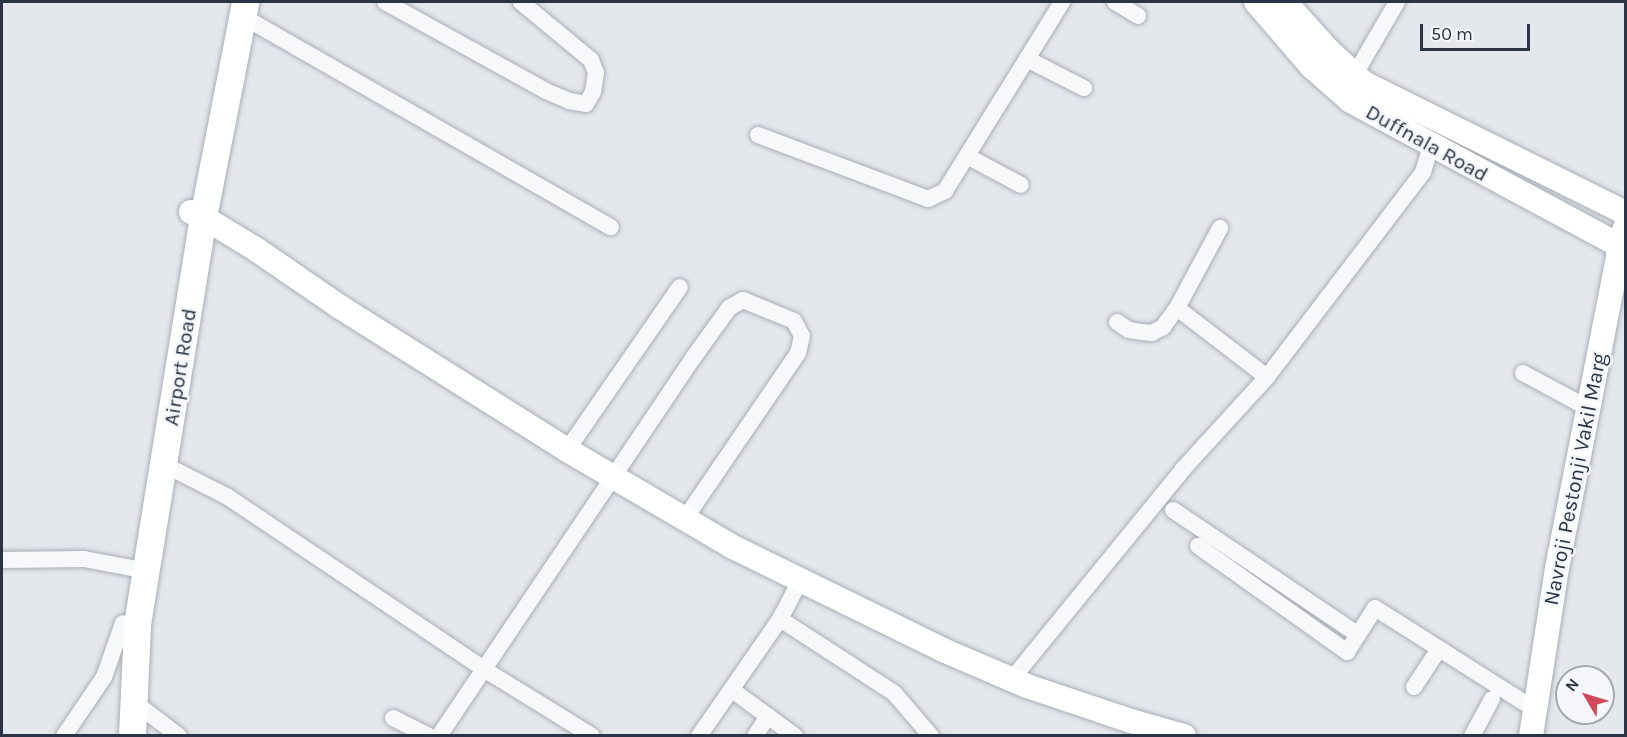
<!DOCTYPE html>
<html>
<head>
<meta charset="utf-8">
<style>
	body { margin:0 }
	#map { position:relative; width:1627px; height:737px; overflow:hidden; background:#e4e7ec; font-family:Karla,sans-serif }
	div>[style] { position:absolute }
	.roads { filter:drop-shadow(0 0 2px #a9aeb7) drop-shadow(0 0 2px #a9aeb7) }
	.street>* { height:16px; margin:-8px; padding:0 8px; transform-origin:8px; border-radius:8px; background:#f7f8fa }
	.secondary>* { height:24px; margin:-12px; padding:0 12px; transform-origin:12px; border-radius:12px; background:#fff }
	.primary>* { height:27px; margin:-13.5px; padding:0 13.5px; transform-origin:13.5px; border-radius:13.5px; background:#fff }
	span { translate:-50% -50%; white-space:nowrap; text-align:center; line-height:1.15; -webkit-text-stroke:5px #f4f6f9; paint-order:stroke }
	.street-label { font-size:21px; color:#2b3445 }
	.frame { position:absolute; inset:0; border:3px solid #2b3445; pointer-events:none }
	.north { position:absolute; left:1555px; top:665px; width:60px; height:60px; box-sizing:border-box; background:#f4f6f9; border:2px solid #a4a8b1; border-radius:50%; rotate:308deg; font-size:16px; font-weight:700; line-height:24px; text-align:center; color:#2b3445 }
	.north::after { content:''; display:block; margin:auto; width:21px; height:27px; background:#d1495b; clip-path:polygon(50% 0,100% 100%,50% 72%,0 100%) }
	.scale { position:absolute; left:1420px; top:24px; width:110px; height:27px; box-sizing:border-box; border:3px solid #2b3445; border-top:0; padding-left:8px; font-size:18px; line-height:21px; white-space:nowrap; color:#2b3445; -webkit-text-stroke:4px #f4f6f9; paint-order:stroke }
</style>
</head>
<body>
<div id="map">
	<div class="roads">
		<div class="street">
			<div style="left:385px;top:2px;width:184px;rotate:28.9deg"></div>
			<div style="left:546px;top:91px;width:25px;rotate:23deg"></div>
			<div style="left:569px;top:101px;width:17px;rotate:10deg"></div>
			<div style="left:586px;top:104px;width:14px;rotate:-60deg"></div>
			<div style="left:593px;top:92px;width:19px;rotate:-81deg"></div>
			<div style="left:596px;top:73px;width:14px;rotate:-111deg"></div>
			<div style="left:591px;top:60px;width:91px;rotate:-140.4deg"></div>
			<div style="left:1115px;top:2px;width:27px;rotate:31deg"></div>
			<div style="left:242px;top:16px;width:425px;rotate:29.8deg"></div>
			<div style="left:1027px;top:59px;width:64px;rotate:27deg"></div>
			<div style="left:1355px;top:74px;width:83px;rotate:-59.7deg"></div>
			<div style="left:758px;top:135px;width:182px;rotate:20.6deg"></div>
			<div style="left:928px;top:199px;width:19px;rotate:-25deg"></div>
			<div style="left:945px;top:191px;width:222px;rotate:-58.2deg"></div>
			<div style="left:967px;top:156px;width:61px;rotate:28.2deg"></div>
			<div style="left:1177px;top:308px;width:113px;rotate:37.5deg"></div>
			<div style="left:1117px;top:322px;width:14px;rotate:34deg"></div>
			<div style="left:1129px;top:330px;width:13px;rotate:9deg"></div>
			<div style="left:1142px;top:332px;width:10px;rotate:6deg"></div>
			<div style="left:1152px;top:333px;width:13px;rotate:-29deg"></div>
			<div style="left:1163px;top:327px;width:24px;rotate:-54deg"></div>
			<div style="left:1177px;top:308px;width:91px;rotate:-61.7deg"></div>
			<div style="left:1523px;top:373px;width:74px;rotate:28.3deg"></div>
			<div style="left:567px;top:450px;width:198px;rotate:-55.3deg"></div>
			<div style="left:165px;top:465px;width:71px;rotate:26.9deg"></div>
			<div style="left:228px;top:497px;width:306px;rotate:33.9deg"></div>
			<div style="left:482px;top:668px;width:129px;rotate:31.7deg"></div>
			<div style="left:1173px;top:510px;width:223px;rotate:34deg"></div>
			<div style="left:1198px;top:546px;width:183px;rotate:35.4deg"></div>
			<div style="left:1347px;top:652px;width:52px;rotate:-57.5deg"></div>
			<div style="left:1375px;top:608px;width:188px;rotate:32.4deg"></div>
			<div style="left:2px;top:560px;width:82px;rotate:-0.7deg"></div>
			<div style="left:84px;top:559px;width:49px;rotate:10.6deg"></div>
			<div style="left:801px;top:579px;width:45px;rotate:117.7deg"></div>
			<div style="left:780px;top:619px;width:136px;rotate:33deg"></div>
			<div style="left:894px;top:693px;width:57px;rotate:49.3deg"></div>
			<div style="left:1012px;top:679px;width:271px;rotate:-50.8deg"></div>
			<div style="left:1183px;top:469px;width:125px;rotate:-47.6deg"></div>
			<div style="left:1267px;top:377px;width:258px;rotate:-52.7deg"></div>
			<div style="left:1423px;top:172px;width:28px;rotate:-73deg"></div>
			<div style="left:1414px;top:687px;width:45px;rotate:-56.7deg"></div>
			<div style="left:732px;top:690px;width:78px;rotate:36.1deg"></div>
			<div style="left:134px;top:702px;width:56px;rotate:37.1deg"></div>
			<div style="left:393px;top:718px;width:40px;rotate:26.6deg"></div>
			<div style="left:64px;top:736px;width:71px;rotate:-55.9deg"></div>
			<div style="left:104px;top:677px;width:57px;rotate:-70.6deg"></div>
			<div style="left:439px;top:736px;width:455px;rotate:-56.1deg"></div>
			<div style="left:693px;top:358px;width:62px;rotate:-54.2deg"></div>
			<div style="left:729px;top:308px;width:16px;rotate:-30deg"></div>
			<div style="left:743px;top:300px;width:55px;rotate:22.4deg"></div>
			<div style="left:794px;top:321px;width:17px;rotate:62deg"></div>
			<div style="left:802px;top:336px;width:17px;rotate:103deg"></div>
			<div style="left:798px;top:353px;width:202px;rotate:124.3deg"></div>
			<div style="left:699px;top:736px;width:142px;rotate:-55.3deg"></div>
			<div style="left:755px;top:736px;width:24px;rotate:-57deg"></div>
			<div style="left:1472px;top:736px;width:42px;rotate:-61.6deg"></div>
		</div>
		<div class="secondary">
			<div style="left:1256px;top:2px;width:86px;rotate:49.3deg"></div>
			<div style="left:1312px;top:67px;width:52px;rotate:41.1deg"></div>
			<div style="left:1351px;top:101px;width:312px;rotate:28.3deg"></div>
			<div style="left:1285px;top:2px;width:66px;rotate:48.1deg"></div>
			<div style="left:1329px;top:51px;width:47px;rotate:42.4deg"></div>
			<div style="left:1364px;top:83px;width:292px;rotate:26.4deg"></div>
			<div style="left:191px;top:212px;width:13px;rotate:23deg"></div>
			<div style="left:203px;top:217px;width:63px;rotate:31.4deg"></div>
			<div style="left:257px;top:250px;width:101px;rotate:34.5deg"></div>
			<div style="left:340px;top:307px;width:268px;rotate:32.2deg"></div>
			<div style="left:567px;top:450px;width:190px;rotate:30.3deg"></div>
			<div style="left:731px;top:546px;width:236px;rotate:26.1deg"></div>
			<div style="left:943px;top:650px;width:91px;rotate:23.2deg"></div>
			<div style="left:1027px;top:686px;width:110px;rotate:18.6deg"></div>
			<div style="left:1131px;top:721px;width:55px;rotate:15.8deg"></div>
			<div style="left:1531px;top:736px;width:170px;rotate:-81.2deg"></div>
			<div style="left:1557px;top:568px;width:316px;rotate:-78.9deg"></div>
			<div style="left:1618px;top:258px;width:12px;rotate:-90deg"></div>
			<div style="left:1618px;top:246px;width:22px;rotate:-69deg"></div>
		</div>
		<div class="primary">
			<div style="left:132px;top:736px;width:112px;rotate:-87.4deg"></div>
			<div style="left:137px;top:624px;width:412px;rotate:-80.8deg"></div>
			<div style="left:203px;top:217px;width:219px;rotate:-78.9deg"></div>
		</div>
	</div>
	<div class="street-label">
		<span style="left:1427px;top:143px;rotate:29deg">Duffnala Road</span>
		<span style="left:180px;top:367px;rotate:-81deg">Airport Road</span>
		<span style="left:1575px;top:479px;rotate:-79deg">Navroji Pestonji Vakil Marg</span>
	</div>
	<div class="frame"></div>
	<div class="north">N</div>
	<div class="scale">50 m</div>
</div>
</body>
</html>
